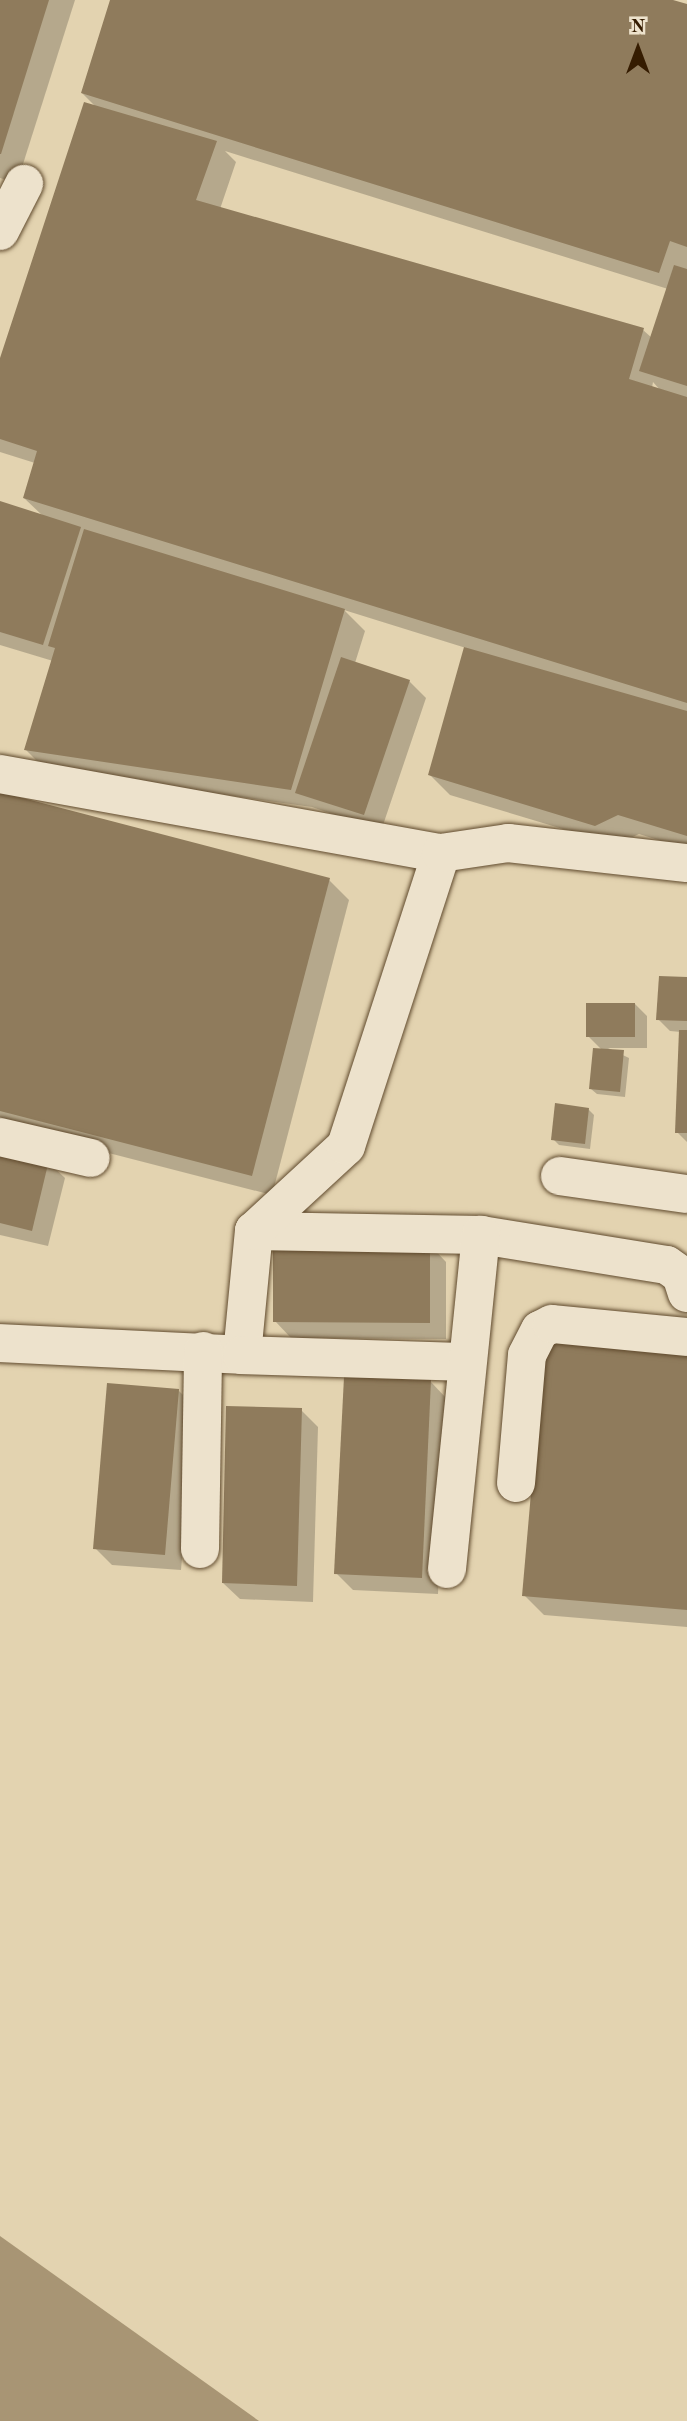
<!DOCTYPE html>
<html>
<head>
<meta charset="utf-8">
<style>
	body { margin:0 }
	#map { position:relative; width:687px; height:2421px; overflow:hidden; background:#e3d3b0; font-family:"Old Standard TT",serif }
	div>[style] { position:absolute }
	.water>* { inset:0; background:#a89574 }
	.shadow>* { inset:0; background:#0003 }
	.building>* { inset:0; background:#8f7b5c }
	.roads { filter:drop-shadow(0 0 2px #604a2d) drop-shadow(0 0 2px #604a2d) }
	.minor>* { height:38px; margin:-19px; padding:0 19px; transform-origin:19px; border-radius:19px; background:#ede2cc }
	span { translate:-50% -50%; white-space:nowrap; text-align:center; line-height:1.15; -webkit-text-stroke:6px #ede2cc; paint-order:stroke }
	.north { position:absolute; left:603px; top:14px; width:70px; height:70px; -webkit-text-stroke:5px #ede2cc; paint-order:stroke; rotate:0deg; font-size:19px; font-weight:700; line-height:28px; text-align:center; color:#351c01 }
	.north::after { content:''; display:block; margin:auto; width:24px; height:32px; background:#351c01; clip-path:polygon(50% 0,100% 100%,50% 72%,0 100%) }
</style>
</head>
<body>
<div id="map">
	<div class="water">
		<div style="clip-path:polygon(0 2236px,259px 2421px,0 2421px)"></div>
	</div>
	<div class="shadow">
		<div style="clip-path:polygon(0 0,75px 0,17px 183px,0 178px)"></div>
		<div style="clip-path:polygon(evenodd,112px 0,668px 0,687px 6px,687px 849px,639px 834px,616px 845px,450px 795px,430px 775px,466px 648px,344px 610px,365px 631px,355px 663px,409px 681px,426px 698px,381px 831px,312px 807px,46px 770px,26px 750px,53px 661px,0 645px,0 503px,44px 517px,24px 498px,35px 463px,0 452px,0 364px,97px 108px,82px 93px,112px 0,225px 151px,668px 289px,652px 338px,643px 330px,220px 209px,236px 162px,225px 151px,112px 0,653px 382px,661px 391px,652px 388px,653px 382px)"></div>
		<div style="clip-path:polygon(0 794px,329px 880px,349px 900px,272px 1195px,0 1125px)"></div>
		<div style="clip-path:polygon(687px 979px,687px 1142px,677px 1132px,681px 1032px,670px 1031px,658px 1019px)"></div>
		<div style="clip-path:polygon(635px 1004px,647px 1016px,647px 1048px,608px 1048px,629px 1058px,625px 1097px,597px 1094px,591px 1089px,602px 1050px,588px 1036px)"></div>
		<div style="clip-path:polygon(588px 1109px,594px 1115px,590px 1149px,559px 1145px,553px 1139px)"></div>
		<div style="clip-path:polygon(0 1150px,48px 1162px,65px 1178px,48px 1246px,0 1235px)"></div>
		<div style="clip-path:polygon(430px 1245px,446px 1262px,446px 1339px,291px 1338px,275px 1321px)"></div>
		<div style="clip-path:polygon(687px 1346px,687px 1627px,544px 1615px,524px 1595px)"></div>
		<div style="clip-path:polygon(431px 1382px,447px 1399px,438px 1594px,353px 1590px,336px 1573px)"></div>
		<div style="clip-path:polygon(178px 1390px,195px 1407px,181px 1570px,112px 1565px,95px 1548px)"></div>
		<div style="clip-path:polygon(301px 1410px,318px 1427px,313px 1602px,240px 1599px,223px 1583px)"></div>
	</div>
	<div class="building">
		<div style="clip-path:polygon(0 0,49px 0,1px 154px,0 154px)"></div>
		<div style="clip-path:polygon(110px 0,673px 0,687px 4px,687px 247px,670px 241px,659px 273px,81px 93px)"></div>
		<div style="clip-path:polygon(84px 102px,217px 141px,196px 200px,644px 328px,629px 379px,687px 397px,687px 703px,23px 498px,37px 451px,0 439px,0 358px)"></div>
		<div style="clip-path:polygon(674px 265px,687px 269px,687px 386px,639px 371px)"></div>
		<div style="clip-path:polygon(0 501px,81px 527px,43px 645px,0 632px)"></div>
		<div style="clip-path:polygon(84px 529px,345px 609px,291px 790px,24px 750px,55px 648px,48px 646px)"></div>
		<div style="clip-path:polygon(464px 647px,687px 711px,687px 836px,618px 815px,595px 826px,428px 775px)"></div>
		<div style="clip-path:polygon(341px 657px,410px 680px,364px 815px,295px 793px)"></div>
		<div style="clip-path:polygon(0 792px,330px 878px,252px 1176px,0 1111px)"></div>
		<div style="clip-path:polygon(659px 976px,687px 977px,687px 1021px,656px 1020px)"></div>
		<div style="clip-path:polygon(586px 1003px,635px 1003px,635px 1037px,586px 1037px)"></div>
		<div style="clip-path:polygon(679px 1030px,687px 1030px,687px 1133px,675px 1133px)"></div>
		<div style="clip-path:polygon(593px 1048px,624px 1050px,620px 1092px,589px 1089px)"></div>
		<div style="clip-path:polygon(555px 1103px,589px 1108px,585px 1144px,551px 1140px)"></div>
		<div style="clip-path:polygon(0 1148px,49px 1160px,32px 1231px,0 1223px)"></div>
		<div style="clip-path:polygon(273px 1242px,430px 1244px,430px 1323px,273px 1322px)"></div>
		<div style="clip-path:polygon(545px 1333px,687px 1345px,687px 1610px,522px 1596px)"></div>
		<div style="clip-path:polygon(344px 1377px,431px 1380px,422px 1578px,334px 1574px)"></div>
		<div style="clip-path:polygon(107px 1383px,179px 1389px,165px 1555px,93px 1549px)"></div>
		<div style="clip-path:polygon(226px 1406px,302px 1408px,297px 1586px,222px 1583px)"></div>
	</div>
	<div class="roads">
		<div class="minor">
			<div style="left:0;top:231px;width:53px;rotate:-62.9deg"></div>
			<div style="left:0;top:774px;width:448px;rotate:10.2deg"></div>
			<div style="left:0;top:1137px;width:93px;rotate:13deg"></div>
			<div style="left:560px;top:1176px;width:128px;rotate:8.1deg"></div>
			<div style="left:254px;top:1231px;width:227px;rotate:1deg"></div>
			<div style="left:481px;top:1235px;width:188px;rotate:9.2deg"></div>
			<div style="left:667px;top:1265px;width:17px;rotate:36deg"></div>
			<div style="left:681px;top:1275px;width:19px;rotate:72deg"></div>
			<div style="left:0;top:1343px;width:242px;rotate:2.8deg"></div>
			<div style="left:242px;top:1355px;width:125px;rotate:-84.5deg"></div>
			<div style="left:254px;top:1231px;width:125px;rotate:-42.7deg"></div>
			<div style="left:346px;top:1146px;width:308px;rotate:-72deg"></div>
			<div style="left:441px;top:853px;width:68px;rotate:-8.5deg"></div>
			<div style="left:508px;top:843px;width:180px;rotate:6.4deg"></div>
			<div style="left:242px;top:1355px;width:224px;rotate:1.8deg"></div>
			<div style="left:516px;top:1483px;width:128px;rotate:-85.1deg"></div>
			<div style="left:527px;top:1355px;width:28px;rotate:-63deg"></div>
			<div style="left:540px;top:1330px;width:13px;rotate:-27deg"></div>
			<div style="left:552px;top:1324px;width:136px;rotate:5.5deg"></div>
			<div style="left:200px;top:1549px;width:198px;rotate:-89.1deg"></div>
			<div style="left:447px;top:1569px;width:336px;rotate:-84.2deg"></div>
		</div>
	</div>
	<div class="north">N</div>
</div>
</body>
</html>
